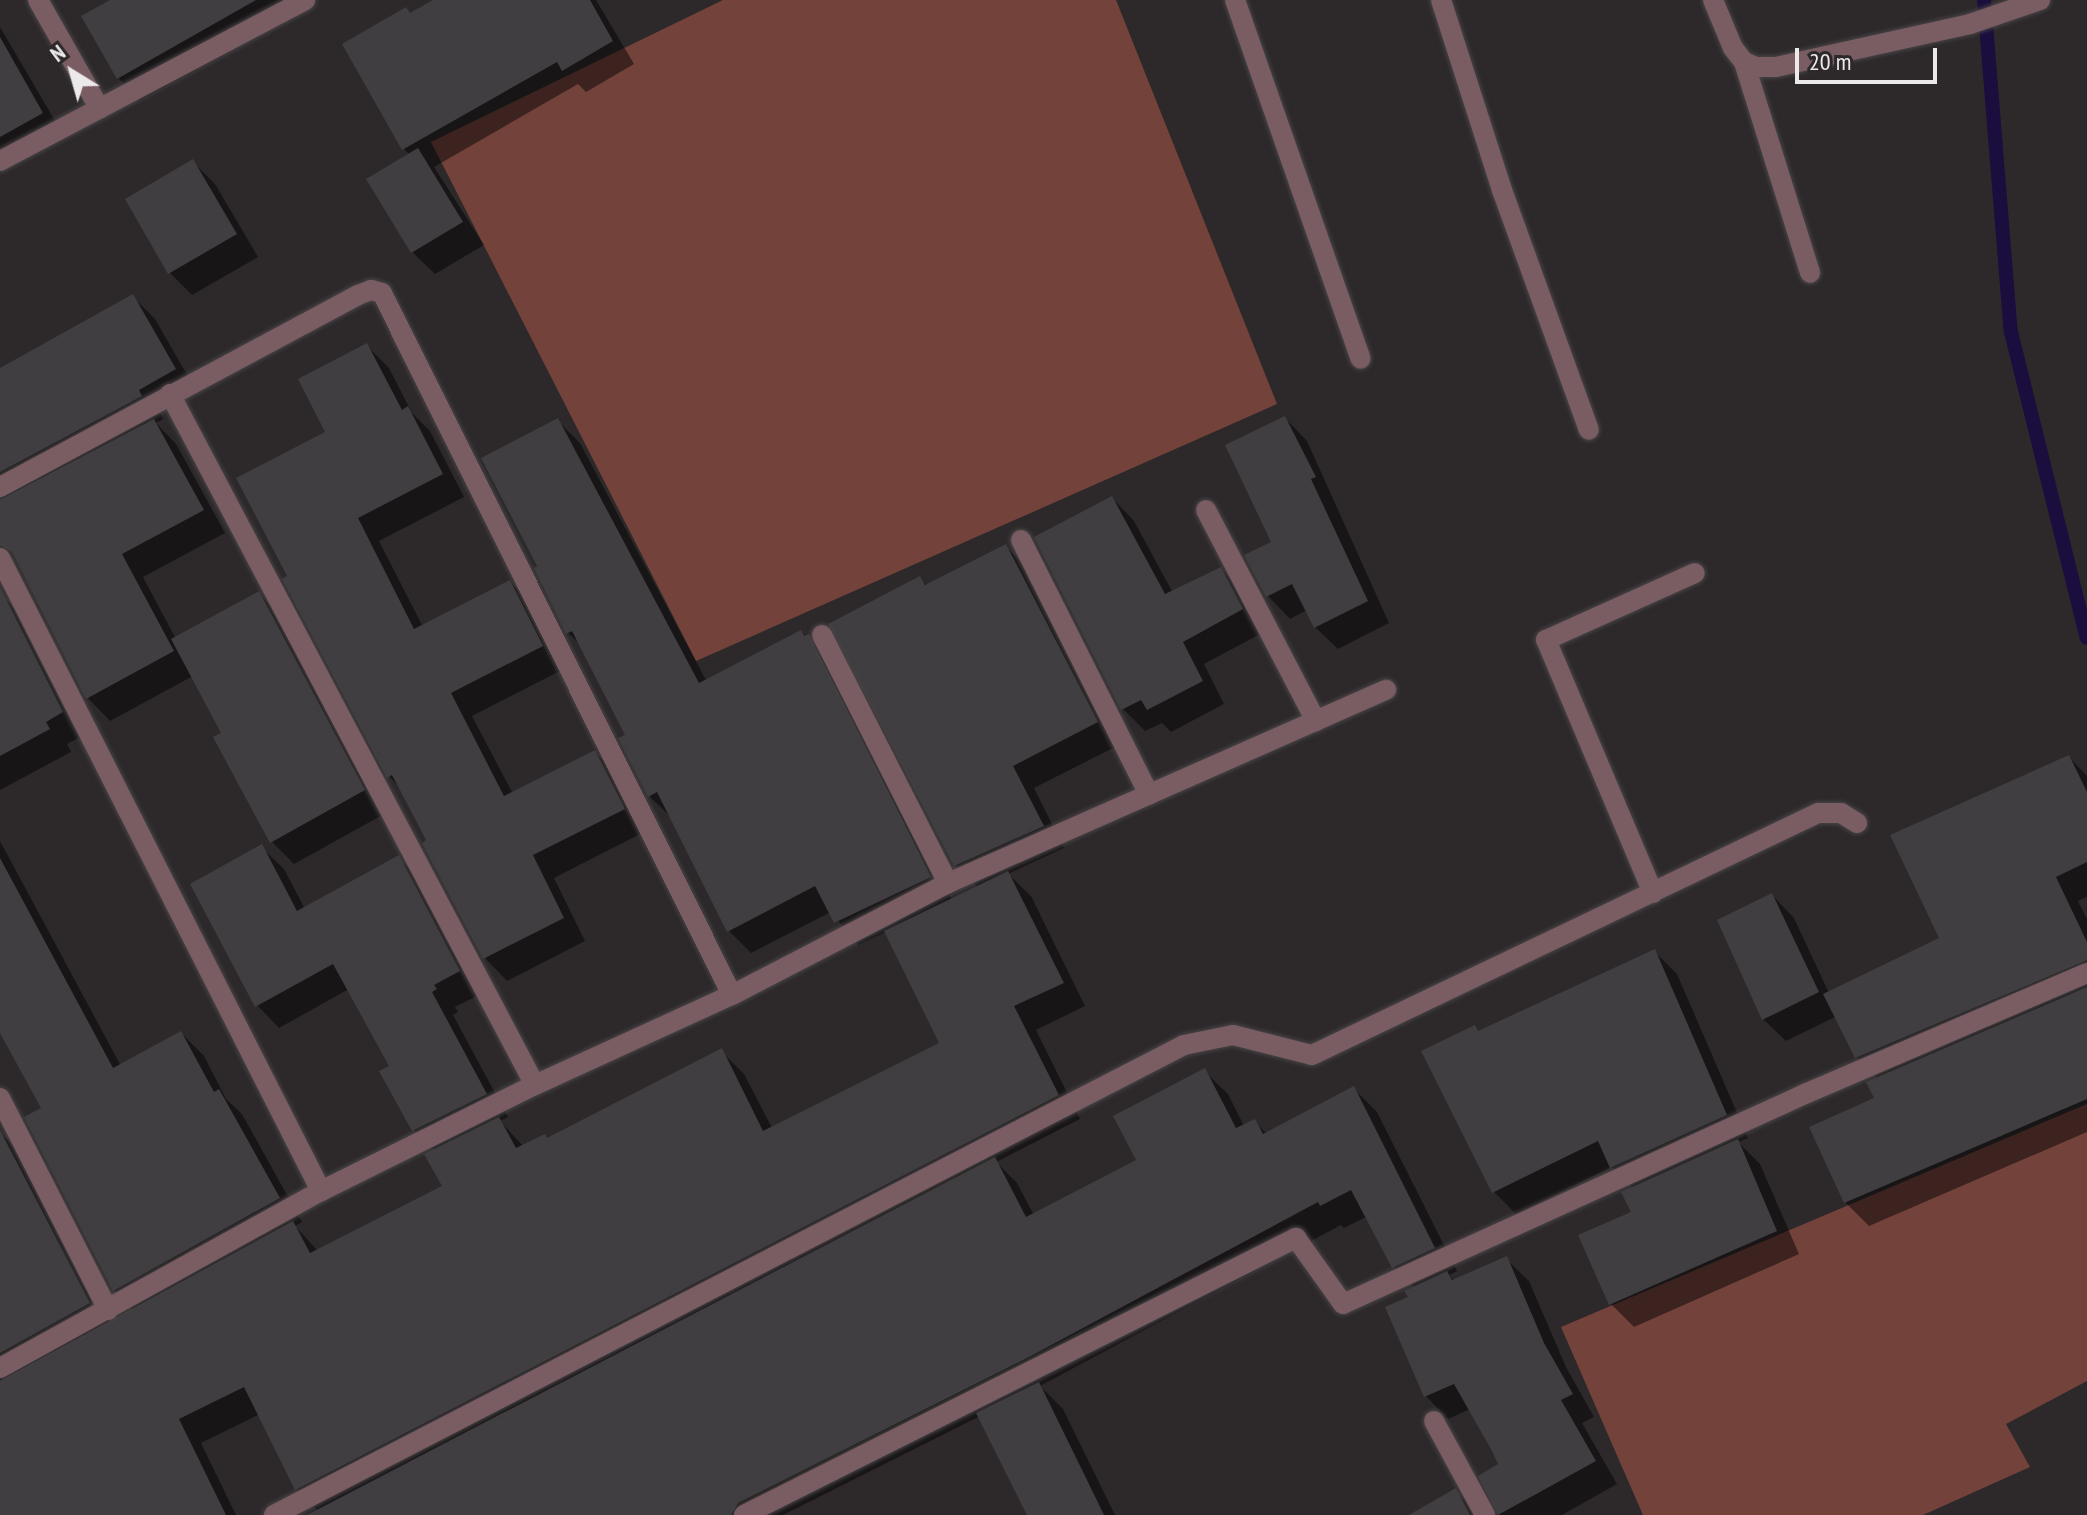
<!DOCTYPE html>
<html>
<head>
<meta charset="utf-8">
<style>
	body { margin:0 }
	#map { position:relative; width:2087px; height:1515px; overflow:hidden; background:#2d292b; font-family:"PT Sans Narrow",sans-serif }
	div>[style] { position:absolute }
	.green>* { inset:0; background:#73423a }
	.shadow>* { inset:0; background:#0007 }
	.stream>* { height:14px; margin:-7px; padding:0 7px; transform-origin:7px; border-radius:7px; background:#1b0d3d }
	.building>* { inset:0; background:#413e42 }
	.roads { filter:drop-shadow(0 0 2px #484446) drop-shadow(0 0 2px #484446) }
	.street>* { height:20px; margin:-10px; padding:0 10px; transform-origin:10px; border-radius:10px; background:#7a5d63 }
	span { translate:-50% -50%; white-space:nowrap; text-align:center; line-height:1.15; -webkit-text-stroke:6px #2d292b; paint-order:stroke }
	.north { position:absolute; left:32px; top:32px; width:80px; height:80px; -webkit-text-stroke:6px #2d292b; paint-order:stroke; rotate:323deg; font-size:22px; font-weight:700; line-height:32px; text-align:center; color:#ebe9ea }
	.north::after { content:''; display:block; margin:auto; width:28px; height:36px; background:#ebe9ea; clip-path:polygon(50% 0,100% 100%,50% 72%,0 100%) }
	.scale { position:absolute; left:1795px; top:48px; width:142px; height:36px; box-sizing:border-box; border:4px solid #ebe9ea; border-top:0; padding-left:10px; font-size:24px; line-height:28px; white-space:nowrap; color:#ebe9ea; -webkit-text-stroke:6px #2d292b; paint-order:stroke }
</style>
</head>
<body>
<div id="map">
	<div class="green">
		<div style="clip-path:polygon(723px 0,1116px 0,1277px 404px,696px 661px,431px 142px)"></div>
		<div style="clip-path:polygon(2087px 1104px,2087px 1381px,2006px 1424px,2030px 1467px,1923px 1515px,1643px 1515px,1561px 1327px)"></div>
	</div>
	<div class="shadow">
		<div style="clip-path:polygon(114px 0,288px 0,297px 16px,141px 100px,118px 78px)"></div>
		<div style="clip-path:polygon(438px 0,596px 0,634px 64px,586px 92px,578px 84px,434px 167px,484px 245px,435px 274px,412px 252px,410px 155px,404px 149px,411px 15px)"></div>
		<div style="clip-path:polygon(0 27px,64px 136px,0 172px)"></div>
		<div style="clip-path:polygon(193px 162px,215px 184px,258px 257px,192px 295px,170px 273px)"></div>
		<div style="clip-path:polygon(133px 297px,155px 319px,197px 392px,160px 413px,163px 419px,156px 423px,176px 444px,225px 533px,143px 577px,176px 639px,259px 594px,281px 616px,386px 813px,294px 864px,272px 842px,224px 734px,193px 676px,110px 721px,88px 698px,31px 585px,0 505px,0 500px,5px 500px,0 495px,0 371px)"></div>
		<div style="clip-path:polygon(367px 346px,389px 368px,412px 413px,430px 431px,464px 497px,379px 541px,423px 627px,510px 582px,532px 604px,564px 669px,472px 716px,513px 794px,595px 752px,617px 775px,646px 831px,554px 878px,585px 941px,507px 981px,485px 958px,424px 844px,429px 841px,402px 790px,389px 776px,289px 577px,327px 433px)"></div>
		<div style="clip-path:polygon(1285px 418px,1307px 441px,1389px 623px,1338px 649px,1315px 627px,1307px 610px,1290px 619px,1268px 596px)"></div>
		<div style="clip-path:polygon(558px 421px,580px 443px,707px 682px,801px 633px,831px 659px,952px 900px,978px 887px,956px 865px,920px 579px,928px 586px,1006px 547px,1033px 573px,1119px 745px,1034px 788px,1064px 848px,1008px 874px,1031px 896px,1085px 1006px,1036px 1030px,1080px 1119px,996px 1162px,1017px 1183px,1034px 1215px,1139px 1161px,1204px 1071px,1228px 1094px,1244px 1126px,1254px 1121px,1267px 1134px,1354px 1089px,1377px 1112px,1457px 1271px,1449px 1275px,1455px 1281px,1506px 1259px,1529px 1281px,1566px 1367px,1594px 1417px,1582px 1423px,1617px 1484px,1562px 1515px,1499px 1515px,1481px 1476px,1501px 1465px,1470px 1409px,1448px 1419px,1426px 1396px,1388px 1308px,1410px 1298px,1415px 1288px,1393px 1266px,1366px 1217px,1344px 1228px,1341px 1225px,1040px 1386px,1063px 1409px,1115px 1515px,1029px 1515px,980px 1416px,783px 1515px,309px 1515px,317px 1510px,296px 1488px,260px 1414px,201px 1443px,236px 1515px,0 1515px,0 1133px,24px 1155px,110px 1323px,134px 1310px,114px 1290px,43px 1109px,0 1028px,0 841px,121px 1066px,181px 1033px,204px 1056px,226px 1099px,242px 1114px,302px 1222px,295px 1226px,318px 1251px,444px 1187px,435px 1151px,414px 1130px,391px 1067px,349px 989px,279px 1028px,257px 1005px,261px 847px,284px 869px,305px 909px,398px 858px,421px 880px,481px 994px,455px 1007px,458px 1012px,453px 1015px,508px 1117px,500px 1121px,524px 1147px,547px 1139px,721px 1051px,744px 1074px,772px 1128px,942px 1044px,886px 932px,858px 945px,831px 912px,751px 953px,729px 931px,672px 818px,649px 796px,627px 736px,582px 646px,568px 633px,540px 567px)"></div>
		<div style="clip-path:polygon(1112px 498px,1134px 521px,1173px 593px,1221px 569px,1243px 592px,1264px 632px,1204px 664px,1224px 704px,1171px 732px,1162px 723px,1145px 731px,1123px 709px)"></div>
		<div style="clip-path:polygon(5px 599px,27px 622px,84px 735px,67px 744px,71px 752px,0 790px,0 602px)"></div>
		<div style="clip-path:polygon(2069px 757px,2087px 776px,2087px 897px,2078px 901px,2087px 919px,2087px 1132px,1869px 1226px,1845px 1202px,1877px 1098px,1878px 1079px,1857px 1057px,1837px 1016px,1786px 1041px,1763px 1019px,1772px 895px,1794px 918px,1829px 993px,1942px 939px)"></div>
		<div style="clip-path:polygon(1655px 952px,1677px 974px,1748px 1138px,1738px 1142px,1760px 1164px,1799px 1254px,1634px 1327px,1611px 1304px,1581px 1236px,1633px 1213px,1633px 1188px,1612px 1167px,1516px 1214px,1494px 1192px,1474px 1027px,1480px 1033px)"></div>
		<div style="clip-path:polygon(1455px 1491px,1480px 1515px,1413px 1515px)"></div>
	</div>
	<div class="stream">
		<div style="left:1984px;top:0;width:333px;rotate:85.4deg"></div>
		<div style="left:2011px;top:332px;width:315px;rotate:76.1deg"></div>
	</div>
	<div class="building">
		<div style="clip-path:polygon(110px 0,256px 0,117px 79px,81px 16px)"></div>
		<div style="clip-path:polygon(433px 0,590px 0,613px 41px,562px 71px,557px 62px,402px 150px,342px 44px,406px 7px,410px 13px)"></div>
		<div style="clip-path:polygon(0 37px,43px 113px,0 137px)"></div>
		<div style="clip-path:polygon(418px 148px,463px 222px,411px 253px,366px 179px)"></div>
		<div style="clip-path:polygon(193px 159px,237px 234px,168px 274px,125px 199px)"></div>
		<div style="clip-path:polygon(133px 294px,176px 369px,139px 390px,142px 396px,0 472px,0 368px)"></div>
		<div style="clip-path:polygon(367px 343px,402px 410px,408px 406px,443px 474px,358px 518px,414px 629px,510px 580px,543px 646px,451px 693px,504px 796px,595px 750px,625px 809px,533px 855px,564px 918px,483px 959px,422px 843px,426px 840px,392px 775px,387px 778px,282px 579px,287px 576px,236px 478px,325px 432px,298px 379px)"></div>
		<div style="clip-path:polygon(1285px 416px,1316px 477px,1311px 479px,1368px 601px,1314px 628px,1292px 584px,1266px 597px,1244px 555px,1271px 542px,1225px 445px)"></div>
		<div style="clip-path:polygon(558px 418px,699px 683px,801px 630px,804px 636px,809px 634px,931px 877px,834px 923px,815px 886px,727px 932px,657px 792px,648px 797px,618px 738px,625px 735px,572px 631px,566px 634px,534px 568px,537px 566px,481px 458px)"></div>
		<div style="clip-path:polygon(154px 419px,204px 510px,122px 554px,174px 651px,86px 699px,12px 552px,0 545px,0 500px)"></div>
		<div style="clip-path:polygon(1112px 496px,1165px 594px,1221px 567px,1243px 609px,1183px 642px,1203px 681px,1147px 710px,1141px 700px,1121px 710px,1034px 537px)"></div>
		<div style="clip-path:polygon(1006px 544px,1098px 722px,1013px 766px,1044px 826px,954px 866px,828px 624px,920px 576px,925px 585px)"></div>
		<div style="clip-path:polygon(0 587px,63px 712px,46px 722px,50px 729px,0 756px)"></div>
		<div style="clip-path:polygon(259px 591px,365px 790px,270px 843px,213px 737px,221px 733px,171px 639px)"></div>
		<div style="clip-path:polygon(2069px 755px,2087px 792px,2087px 862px,2056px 877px,2087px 942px,2087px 960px,1855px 1058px,1823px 994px,1939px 938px,1890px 835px)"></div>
		<div style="clip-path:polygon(262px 844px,297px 911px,399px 855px,460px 971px,434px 985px,437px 989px,432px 992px,487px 1094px,412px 1131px,379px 1071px,389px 1066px,333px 964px,255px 1007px,190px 884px)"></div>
		<div style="clip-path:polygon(0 858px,113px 1068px,181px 1031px,214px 1092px,219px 1089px,280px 1198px,113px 1291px,24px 1117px,41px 1108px,0 1033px)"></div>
		<div style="clip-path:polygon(1008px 871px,1064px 983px,1014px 1006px,1059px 1095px,295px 1490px,244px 1387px,179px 1419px,226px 1515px,0 1515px,0 1381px,293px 1221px,310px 1253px,432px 1191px,442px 1186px,424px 1154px,499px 1117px,516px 1148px,545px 1134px,547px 1138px,722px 1048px,763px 1131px,939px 1043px,884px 931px)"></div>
		<div style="clip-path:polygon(1772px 893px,1819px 992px,1762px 1020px,1717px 920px)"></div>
		<div style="clip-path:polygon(1655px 949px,1727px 1115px,1610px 1168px,1598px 1141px,1492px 1193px,1421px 1051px,1475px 1025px,1478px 1031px)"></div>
		<div style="clip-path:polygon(2087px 987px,2087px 1099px,1844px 1203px,1809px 1127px,1874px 1098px,1866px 1082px)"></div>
		<div style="clip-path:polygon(1205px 1068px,1236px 1128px,1255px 1119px,1263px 1134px,1354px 1086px,1435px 1248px,1392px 1268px,1351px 1190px,1320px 1206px,1318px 1202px,1027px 1358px,738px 1503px,731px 1515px,307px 1515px,995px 1157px,1026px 1217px,1136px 1160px,1113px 1116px)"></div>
		<div style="clip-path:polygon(0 1130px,90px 1303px,0 1353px)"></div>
		<div style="clip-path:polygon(1738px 1139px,1777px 1231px,1609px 1305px,1578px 1235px,1631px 1212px,1621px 1192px)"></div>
		<div style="clip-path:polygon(1507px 1256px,1544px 1343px,1573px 1394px,1561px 1400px,1596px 1461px,1498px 1515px,1478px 1476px,1498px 1464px,1492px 1451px,1454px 1384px,1424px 1397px,1385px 1307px,1408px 1297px,1404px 1291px,1447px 1271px,1452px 1280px)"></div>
		<div style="clip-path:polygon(1039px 1382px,1086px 1478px,1104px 1515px,1027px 1515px,976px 1413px)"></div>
		<div style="clip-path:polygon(1456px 1488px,1470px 1515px,1409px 1515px)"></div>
	</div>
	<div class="roads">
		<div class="street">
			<div style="left:38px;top:0;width:125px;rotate:60.4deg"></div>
			<div style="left:1235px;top:0;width:380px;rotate:70.7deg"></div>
			<div style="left:1441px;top:0;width:200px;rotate:72.2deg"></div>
			<div style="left:1502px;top:190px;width:255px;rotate:70.1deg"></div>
			<div style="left:1713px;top:0;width:52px;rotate:67.4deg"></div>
			<div style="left:1733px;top:48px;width:18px;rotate:52deg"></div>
			<div style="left:1744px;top:62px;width:13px;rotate:23deg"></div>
			<div style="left:1756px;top:67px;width:20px"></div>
			<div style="left:1776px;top:67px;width:199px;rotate:-12.5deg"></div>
			<div style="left:1970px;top:24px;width:74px;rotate:-18.9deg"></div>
			<div style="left:1744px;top:62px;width:221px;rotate:72.6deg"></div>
			<div style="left:0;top:161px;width:345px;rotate:-27.8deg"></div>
			<div style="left:170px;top:394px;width:781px;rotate:62.16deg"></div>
			<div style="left:0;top:487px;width:406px;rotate:-28.2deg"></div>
			<div style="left:358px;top:295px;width:14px;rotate:-21deg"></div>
			<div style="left:371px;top:290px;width:11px;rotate:15deg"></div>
			<div style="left:382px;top:293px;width:784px;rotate:63.5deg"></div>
			<div style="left:1206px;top:510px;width:238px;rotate:62.5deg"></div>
			<div style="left:1021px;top:540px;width:285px;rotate:63.3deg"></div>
			<div style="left:0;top:558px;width:710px;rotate:63.11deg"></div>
			<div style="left:822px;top:635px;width:278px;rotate:63.1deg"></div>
			<div style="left:1653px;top:893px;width:275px;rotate:-112.9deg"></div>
			<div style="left:1546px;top:640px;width:163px;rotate:-24.2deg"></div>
			<div style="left:0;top:1098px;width:238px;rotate:63deg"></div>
			<div style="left:0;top:1368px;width:367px;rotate:-28.9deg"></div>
			<div style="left:321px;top:1191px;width:239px;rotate:-26.4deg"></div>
			<div style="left:535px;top:1085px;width:217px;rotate:-24.6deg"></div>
			<div style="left:732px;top:995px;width:243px;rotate:-27.4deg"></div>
			<div style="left:948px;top:883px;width:479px;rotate:-23.8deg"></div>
			<div style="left:1434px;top:1421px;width:107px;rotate:61.5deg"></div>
			<div style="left:274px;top:1515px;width:1024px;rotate:-27.32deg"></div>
			<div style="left:1184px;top:1045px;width:50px;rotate:-11.5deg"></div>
			<div style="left:1233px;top:1035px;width:81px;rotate:14.2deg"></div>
			<div style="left:1312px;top:1055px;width:561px;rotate:-25.56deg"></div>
			<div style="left:1818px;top:813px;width:23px"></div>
			<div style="left:1841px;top:813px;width:19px;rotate:32deg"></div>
			<div style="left:744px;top:1515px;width:618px;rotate:-26.65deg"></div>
			<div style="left:1296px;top:1238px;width:81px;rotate:54.5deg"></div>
			<div style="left:1343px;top:1304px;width:510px;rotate:-24.45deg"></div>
			<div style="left:1807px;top:1093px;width:305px;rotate:-23.2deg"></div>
		</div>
	</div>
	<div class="north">N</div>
	<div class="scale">20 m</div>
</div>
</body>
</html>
